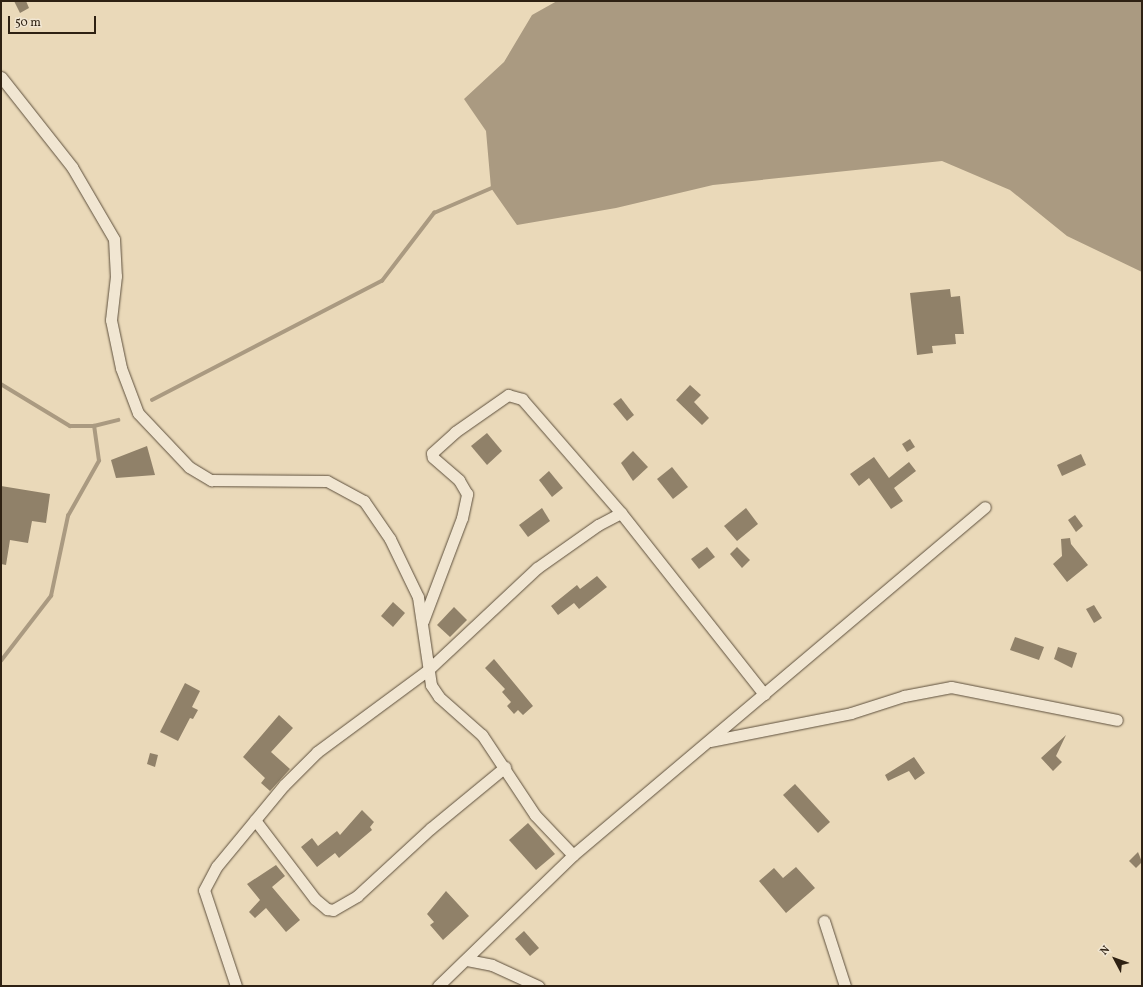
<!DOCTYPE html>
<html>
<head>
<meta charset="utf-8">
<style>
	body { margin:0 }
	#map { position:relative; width:1143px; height:987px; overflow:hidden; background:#ead9b9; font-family:Vollkorn,serif }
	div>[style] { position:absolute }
	.water>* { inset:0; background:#aa9a81 }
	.stream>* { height:3.5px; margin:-1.75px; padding:0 1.75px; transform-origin:1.75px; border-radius:1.75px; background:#aa9a81 }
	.building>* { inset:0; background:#908169 }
	.roads { filter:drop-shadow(0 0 1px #5d4f3c) drop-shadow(0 0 1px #5d4f3c) }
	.street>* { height:11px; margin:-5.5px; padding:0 5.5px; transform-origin:5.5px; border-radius:5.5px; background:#f1e6d2 }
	span { translate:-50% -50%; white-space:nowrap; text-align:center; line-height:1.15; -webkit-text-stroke:3px #f1e6d2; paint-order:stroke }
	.frame { position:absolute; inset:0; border:2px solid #2e2113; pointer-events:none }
	.north { position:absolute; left:1095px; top:939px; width:40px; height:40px; -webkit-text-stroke:3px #f1e6d2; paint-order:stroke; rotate:311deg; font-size:11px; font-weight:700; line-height:16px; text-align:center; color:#2e2113 }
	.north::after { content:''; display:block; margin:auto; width:14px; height:18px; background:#2e2113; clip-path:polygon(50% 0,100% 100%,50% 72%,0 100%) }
	.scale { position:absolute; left:8px; top:16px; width:88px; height:18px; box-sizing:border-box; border:2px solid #2e2113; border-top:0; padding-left:5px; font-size:12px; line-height:14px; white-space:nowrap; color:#2e2113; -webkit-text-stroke:3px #f1e6d2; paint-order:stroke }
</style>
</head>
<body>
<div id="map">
	<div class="water">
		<div style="clip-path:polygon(557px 1px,1142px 1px,1142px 272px,1067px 236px,1010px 190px,942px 161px,713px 185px,616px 208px,517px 225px,491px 188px,486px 131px,464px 99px,504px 62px,532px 15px)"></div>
	</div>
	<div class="stream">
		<div style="left:1px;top:384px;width:81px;rotate:31.3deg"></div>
		<div style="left:70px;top:426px;width:24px"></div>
		<div style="left:94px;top:426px;width:25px;rotate:-14deg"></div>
		<div style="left:152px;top:400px;width:259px;rotate:-27.4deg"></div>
		<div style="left:382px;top:281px;width:86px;rotate:-52.6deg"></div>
		<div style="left:434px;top:213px;width:65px;rotate:-23.4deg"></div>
		<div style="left:1px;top:661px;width:82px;rotate:-52.4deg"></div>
		<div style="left:51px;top:596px;width:82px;rotate:-78deg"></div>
		<div style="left:68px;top:516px;width:63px;rotate:-60.6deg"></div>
		<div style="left:99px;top:461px;width:35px;rotate:-98deg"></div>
	</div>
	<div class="building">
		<div style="clip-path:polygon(14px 1px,26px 1px,29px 8px,20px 13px)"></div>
		<div style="clip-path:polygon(950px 289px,951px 297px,960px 296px,964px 334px,955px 334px,956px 344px,932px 346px,933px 353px,917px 355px,910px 293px)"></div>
		<div style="clip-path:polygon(690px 385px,701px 395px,694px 402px,709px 418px,702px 425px,676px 400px)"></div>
		<div style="clip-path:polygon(621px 398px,634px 415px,627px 421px,613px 404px)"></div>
		<div style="clip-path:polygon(487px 433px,502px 451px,487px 465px,471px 446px)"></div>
		<div style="clip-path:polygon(910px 439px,915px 447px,907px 452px,902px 444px)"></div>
		<div style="clip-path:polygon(147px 446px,155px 475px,116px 478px,111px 460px)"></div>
		<div style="clip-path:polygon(633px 451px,648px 467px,633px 481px,621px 463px)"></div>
		<div style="clip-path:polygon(1081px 454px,1086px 465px,1062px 476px,1057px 465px)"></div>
		<div style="clip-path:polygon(874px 457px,889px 478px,909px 462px,916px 471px,894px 488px,903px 501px,891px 509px,869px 478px,859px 486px,850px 474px)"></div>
		<div style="clip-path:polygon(672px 467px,688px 487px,673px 499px,657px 479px)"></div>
		<div style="clip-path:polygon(549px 471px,563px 488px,552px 497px,539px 480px)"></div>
		<div style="clip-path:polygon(1px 486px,50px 494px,46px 523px,32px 521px,28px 543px,10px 540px,6px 565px,1px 564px)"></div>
		<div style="clip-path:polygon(542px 508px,550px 521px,528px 537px,519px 525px)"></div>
		<div style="clip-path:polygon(746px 508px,758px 524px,737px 541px,724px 526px)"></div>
		<div style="clip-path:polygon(1075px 515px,1083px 526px,1076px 532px,1068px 520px)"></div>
		<div style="clip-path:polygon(1070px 538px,1071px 544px,1088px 565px,1067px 582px,1053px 564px,1062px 556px,1061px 539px)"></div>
		<div style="clip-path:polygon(707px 547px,715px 557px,699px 569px,691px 559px)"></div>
		<div style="clip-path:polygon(737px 547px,750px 560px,742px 568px,730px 554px)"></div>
		<div style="clip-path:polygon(597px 576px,607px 587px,579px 609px,574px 603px,558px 615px,551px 606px,577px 585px,580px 589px)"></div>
		<div style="clip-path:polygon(393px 602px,405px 613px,393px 627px,381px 616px)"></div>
		<div style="clip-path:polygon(1094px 605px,1102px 618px,1094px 623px,1086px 609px)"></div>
		<div style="clip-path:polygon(454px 607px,467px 620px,450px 637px,437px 625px)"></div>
		<div style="clip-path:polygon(1015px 637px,1044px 647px,1039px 660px,1010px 650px)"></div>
		<div style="clip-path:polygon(1058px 647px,1077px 653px,1072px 668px,1054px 659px)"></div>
		<div style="clip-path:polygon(494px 659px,533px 706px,523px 715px,518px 710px,514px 714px,507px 706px,511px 702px,502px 692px,505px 689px,485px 668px)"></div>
		<div style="clip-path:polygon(185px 683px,200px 691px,192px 707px,198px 710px,193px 719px,190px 718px,178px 741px,160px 732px)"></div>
		<div style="clip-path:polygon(279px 715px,293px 728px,271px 752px,290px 769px,270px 791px,261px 783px,265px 778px,243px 757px)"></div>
		<div style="clip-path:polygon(1066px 735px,1056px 756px,1062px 762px,1053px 771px,1041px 758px)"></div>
		<div style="clip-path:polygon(150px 753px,158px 755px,155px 767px,147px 764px)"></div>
		<div style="clip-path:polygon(914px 757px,925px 773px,915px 780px,909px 771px,888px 781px,885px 775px)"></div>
		<div style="clip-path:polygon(795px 784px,830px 822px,818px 833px,783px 795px)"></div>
		<div style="clip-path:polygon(362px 810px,374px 822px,370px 827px,372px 830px,339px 858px,335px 853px,317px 867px,301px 847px,312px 838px,318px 846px,337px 831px,340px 835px)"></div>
		<div style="clip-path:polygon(528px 823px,555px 854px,536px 870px,509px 840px)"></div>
		<div style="clip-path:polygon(1138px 852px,1142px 862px,1136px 868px,1129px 861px)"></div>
		<div style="clip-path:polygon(276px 865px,285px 876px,272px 887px,300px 920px,286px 932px,266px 908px,255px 918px,249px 912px,260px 900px,247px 884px)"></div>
		<div style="clip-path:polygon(796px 867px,815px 888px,786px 913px,759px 881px,774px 868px,783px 878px)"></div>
		<div style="clip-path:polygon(446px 891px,469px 916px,443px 940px,430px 925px,434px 922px,427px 914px)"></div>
		<div style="clip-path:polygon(524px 931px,539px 948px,530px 956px,515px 939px)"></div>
	</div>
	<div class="roads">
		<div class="street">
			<div style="left:1px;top:77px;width:115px;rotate:51.7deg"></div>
			<div style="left:72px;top:167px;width:83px;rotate:59.7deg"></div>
			<div style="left:114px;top:239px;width:37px;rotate:87deg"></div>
			<div style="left:116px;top:276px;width:44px;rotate:96.5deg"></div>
			<div style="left:111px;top:320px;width:49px;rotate:78.2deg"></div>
			<div style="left:121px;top:368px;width:48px;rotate:69.3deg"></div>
			<div style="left:138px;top:413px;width:74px;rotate:46.6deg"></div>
			<div style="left:189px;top:467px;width:26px;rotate:31deg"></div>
			<div style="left:211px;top:480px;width:116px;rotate:0.5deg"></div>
			<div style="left:327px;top:481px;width:42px;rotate:28.4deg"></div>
			<div style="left:364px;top:501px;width:46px;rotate:55.6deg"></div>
			<div style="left:390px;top:539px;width:64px;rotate:64.2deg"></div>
			<div style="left:418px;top:597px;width:89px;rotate:81.6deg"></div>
			<div style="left:431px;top:685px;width:14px;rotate:56deg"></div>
			<div style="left:439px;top:697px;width:57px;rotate:41.5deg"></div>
			<div style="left:482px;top:735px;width:96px;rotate:56.5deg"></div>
			<div style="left:535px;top:815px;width:55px;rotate:46.5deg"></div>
			<div style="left:423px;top:621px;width:110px;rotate:-69.3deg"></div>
			<div style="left:462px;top:518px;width:25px;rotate:-78deg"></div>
			<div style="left:467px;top:494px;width:16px;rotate:-120deg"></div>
			<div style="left:459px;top:480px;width:35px;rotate:-139deg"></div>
			<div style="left:433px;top:457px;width:4px;rotate:-104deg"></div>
			<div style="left:432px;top:453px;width:31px;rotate:-42deg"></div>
			<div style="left:455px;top:432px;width:65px;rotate:-34.9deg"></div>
			<div style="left:508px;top:395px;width:15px;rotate:16deg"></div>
			<div style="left:522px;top:399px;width:151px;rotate:49deg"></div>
			<div style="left:710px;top:741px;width:144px;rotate:-11.2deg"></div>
			<div style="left:851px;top:713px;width:56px;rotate:-17.8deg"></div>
			<div style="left:904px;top:696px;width:48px;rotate:-10.8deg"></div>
			<div style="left:951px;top:687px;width:169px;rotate:11.2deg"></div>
			<div style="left:255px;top:820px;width:99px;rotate:52.8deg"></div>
			<div style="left:315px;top:899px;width:16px;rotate:40deg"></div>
			<div style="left:327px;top:909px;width:6px;rotate:9deg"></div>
			<div style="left:333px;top:910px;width:28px;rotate:-30deg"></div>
			<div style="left:357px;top:896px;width:100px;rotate:-42.6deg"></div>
			<div style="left:431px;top:828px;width:96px;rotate:-39.5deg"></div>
			<div style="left:824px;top:921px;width:68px;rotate:72.1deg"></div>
			<div style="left:467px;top:960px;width:25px;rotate:11deg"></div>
			<div style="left:492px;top:965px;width:51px;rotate:24.5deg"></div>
			<div style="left:236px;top:986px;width:101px;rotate:-108.4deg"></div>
			<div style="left:204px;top:890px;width:27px;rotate:-62deg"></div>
			<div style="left:217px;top:866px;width:105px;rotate:-50.4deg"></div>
			<div style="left:284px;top:785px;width:47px;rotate:-45deg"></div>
			<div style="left:317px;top:752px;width:139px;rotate:-36.5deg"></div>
			<div style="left:429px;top:669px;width:148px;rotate:-43.1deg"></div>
			<div style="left:537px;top:568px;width:75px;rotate:-35.2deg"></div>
			<div style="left:598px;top:525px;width:26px;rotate:-28deg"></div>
			<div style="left:621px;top:513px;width:231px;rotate:51.7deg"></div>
			<div style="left:438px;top:986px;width:188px;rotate:-44.1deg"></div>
			<div style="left:573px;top:855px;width:539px;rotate:-40.19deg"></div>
		</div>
	</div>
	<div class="frame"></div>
	<div class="north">N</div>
	<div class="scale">50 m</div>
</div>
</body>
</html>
